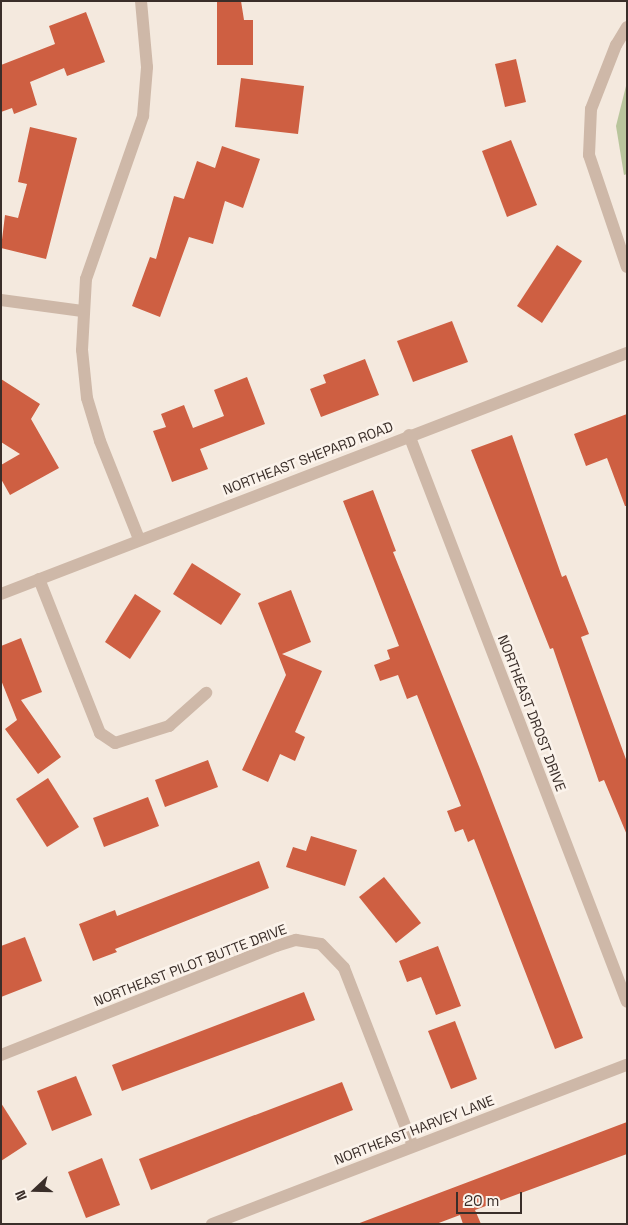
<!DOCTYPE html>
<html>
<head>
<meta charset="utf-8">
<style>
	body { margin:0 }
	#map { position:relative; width:628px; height:1225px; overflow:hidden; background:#f4e9de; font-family:"Space Grotesk",sans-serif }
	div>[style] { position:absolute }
	.green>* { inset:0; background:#b9c59c }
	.building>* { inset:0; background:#ce5f42 }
	.minor>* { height:12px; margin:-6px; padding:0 6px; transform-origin:6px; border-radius:6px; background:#ceb8a8 }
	span { translate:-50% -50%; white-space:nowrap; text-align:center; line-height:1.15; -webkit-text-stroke:5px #fbf3eb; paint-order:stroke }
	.street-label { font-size:14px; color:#3a2e29 }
	.frame { position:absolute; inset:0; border:2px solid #3a2e29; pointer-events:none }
	.north { position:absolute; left:10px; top:1165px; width:50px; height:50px; -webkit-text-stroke:4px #fbf3eb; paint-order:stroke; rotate:249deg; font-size:14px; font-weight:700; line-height:20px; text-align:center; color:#3a2e29 }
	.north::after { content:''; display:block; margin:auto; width:18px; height:22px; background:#3a2e29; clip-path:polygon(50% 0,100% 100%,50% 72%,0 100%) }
	.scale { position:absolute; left:456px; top:1192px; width:66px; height:22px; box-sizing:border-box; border:2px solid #3a2e29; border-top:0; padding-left:6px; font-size:15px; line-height:18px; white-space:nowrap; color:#3a2e29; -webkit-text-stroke:4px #fbf3eb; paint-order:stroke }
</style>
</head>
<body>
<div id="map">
	<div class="green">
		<div style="clip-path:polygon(627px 82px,627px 174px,624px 175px,616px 126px)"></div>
	</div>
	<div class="building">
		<div style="clip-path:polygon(217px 1px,241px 1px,244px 20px,253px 20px,253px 65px,217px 65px)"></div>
		<div style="clip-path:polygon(86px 12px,105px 62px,67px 76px,64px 68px,30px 82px,37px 105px,14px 114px,12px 108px,1px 112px,1px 65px,55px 44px,49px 26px)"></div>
		<div style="clip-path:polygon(516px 59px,526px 102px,505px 107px,495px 64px)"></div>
		<div style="clip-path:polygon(241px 78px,304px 86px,298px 134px,235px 127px)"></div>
		<div style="clip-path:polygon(30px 127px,77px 138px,46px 259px,1px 248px,5px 215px,18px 218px,27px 184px,18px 182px)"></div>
		<div style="clip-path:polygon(511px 140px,537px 205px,507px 217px,482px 151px)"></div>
		<div style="clip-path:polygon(222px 146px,260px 159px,243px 208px,225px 201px,213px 244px,189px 237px,160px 317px,132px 306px,150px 257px,156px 259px,174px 196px,184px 199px,197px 161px,215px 168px)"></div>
		<div style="clip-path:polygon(557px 245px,582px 261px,542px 323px,517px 306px)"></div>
		<div style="clip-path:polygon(452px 321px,468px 362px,413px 382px,397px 341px)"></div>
		<div style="clip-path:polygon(365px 359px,379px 395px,321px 417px,310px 389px,326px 383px,323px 375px)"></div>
		<div style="clip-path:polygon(247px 377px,265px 424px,200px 449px,208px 469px,172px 482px,153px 431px,166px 427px,161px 414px,184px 405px,193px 428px,224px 416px,214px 390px)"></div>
		<div style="clip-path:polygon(1px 379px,40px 404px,31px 419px,59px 468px,10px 495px,1px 479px,1px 465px,20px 454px,1px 442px)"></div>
		<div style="clip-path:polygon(627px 414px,627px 506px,625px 506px,607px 458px,586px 466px,574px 434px)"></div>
		<div style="clip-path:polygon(512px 435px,562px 577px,566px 575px,589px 634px,581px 637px,627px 762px,627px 835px,604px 780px,599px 782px,553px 648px,550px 649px,471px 450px)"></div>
		<div style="clip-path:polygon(373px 490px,396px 551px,393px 552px,480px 769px,583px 1038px,555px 1049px,474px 839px,468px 842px,463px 829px,455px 832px,447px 811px,461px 806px,417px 695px,407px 699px,398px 675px,380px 681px,374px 665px,390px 659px,387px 650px,399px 646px,343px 501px)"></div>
		<div style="clip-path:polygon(192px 563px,241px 594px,221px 625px,173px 594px)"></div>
		<div style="clip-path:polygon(291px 590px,311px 642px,282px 654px,322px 671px,295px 732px,305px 737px,295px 761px,280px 754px,268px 782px,242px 770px,286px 675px,258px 603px)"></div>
		<div style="clip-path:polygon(135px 594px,161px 611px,130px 659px,105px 642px)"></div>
		<div style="clip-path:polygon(21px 638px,42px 692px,21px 700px,61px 757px,38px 774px,5px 729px,17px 720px,1px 680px,1px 646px)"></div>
		<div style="clip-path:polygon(208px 760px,218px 787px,165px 807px,155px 780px)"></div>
		<div style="clip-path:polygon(48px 778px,79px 827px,47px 847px,16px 799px)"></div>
		<div style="clip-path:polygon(148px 797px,159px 826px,104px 847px,93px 818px)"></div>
		<div style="clip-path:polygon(311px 836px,357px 850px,345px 886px,286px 867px,293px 847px,306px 851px)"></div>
		<div style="clip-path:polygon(259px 861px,269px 888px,115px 949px,117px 952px,93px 961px,79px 924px,115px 910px,117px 916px)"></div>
		<div style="clip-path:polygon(384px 877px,421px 923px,396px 943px,359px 897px)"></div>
		<div style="clip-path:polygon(25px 937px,42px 981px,1px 997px,1px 946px)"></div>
		<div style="clip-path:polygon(438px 946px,461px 1006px,436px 1015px,421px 977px,407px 982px,399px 961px)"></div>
		<div style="clip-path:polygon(304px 992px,315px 1020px,122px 1091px,112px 1065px)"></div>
		<div style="clip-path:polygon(455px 1021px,477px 1079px,451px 1089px,428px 1031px)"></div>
		<div style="clip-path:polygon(76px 1076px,92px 1115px,52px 1131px,37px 1091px)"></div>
		<div style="clip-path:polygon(342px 1082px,353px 1110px,151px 1190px,139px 1159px)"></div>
		<div style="clip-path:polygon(1px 1103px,27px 1144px,1px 1161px)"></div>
		<div style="clip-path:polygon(627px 1122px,627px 1154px,475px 1210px,481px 1224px,463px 1224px,460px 1215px,436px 1224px,357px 1224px)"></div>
		<div style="clip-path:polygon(102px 1158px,120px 1205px,86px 1218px,68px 1172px)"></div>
	</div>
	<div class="minor">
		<div style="left:627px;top:27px;width:21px;rotate:121deg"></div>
		<div style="left:616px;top:45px;width:69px;rotate:111.3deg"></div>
		<div style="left:591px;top:109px;width:46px;rotate:92.5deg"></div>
		<div style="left:589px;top:155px;width:118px;rotate:71.3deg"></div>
		<div style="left:1px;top:300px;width:82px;rotate:7.7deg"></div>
		<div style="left:409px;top:435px;width:607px;rotate:68.97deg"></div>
		<div style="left:139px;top:539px;width:105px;rotate:-111.7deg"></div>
		<div style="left:100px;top:441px;width:45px;rotate:-106.8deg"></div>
		<div style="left:87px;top:398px;width:48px;rotate:-95.9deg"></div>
		<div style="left:82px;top:350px;width:71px;rotate:-86.8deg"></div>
		<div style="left:86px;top:279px;width:173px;rotate:-70.7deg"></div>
		<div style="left:143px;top:116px;width:49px;rotate:-85.3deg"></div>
		<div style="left:147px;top:67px;width:66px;rotate:-95.2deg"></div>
		<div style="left:39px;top:579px;width:166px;rotate:68.4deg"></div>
		<div style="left:100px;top:733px;width:18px;rotate:34deg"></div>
		<div style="left:115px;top:743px;width:57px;rotate:-17.5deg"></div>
		<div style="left:169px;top:726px;width:50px;rotate:-41.7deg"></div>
		<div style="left:1px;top:594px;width:671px;rotate:-21.06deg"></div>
		<div style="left:1px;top:1055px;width:296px;rotate:-21.6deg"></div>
		<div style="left:276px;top:946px;width:21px;rotate:-17deg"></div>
		<div style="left:296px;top:940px;width:25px;rotate:9deg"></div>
		<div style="left:321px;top:944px;width:33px;rotate:46deg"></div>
		<div style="left:344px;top:968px;width:191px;rotate:68.8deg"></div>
		<div style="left:212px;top:1224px;width:444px;rotate:-21deg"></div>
	</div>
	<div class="street-label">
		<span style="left:308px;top:458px;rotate:-21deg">NORTHEAST SHEPARD ROAD</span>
		<span style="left:532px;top:713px;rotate:69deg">NORTHEAST DROST DRIVE</span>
		<span style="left:190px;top:965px;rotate:-21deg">NORTHEAST PILOT BUTTE DRIVE</span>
		<span style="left:414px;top:1130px;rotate:-21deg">NORTHEAST HARVEY LANE</span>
	</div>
	<div class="frame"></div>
	<div class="north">N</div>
	<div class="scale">20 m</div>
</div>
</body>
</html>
